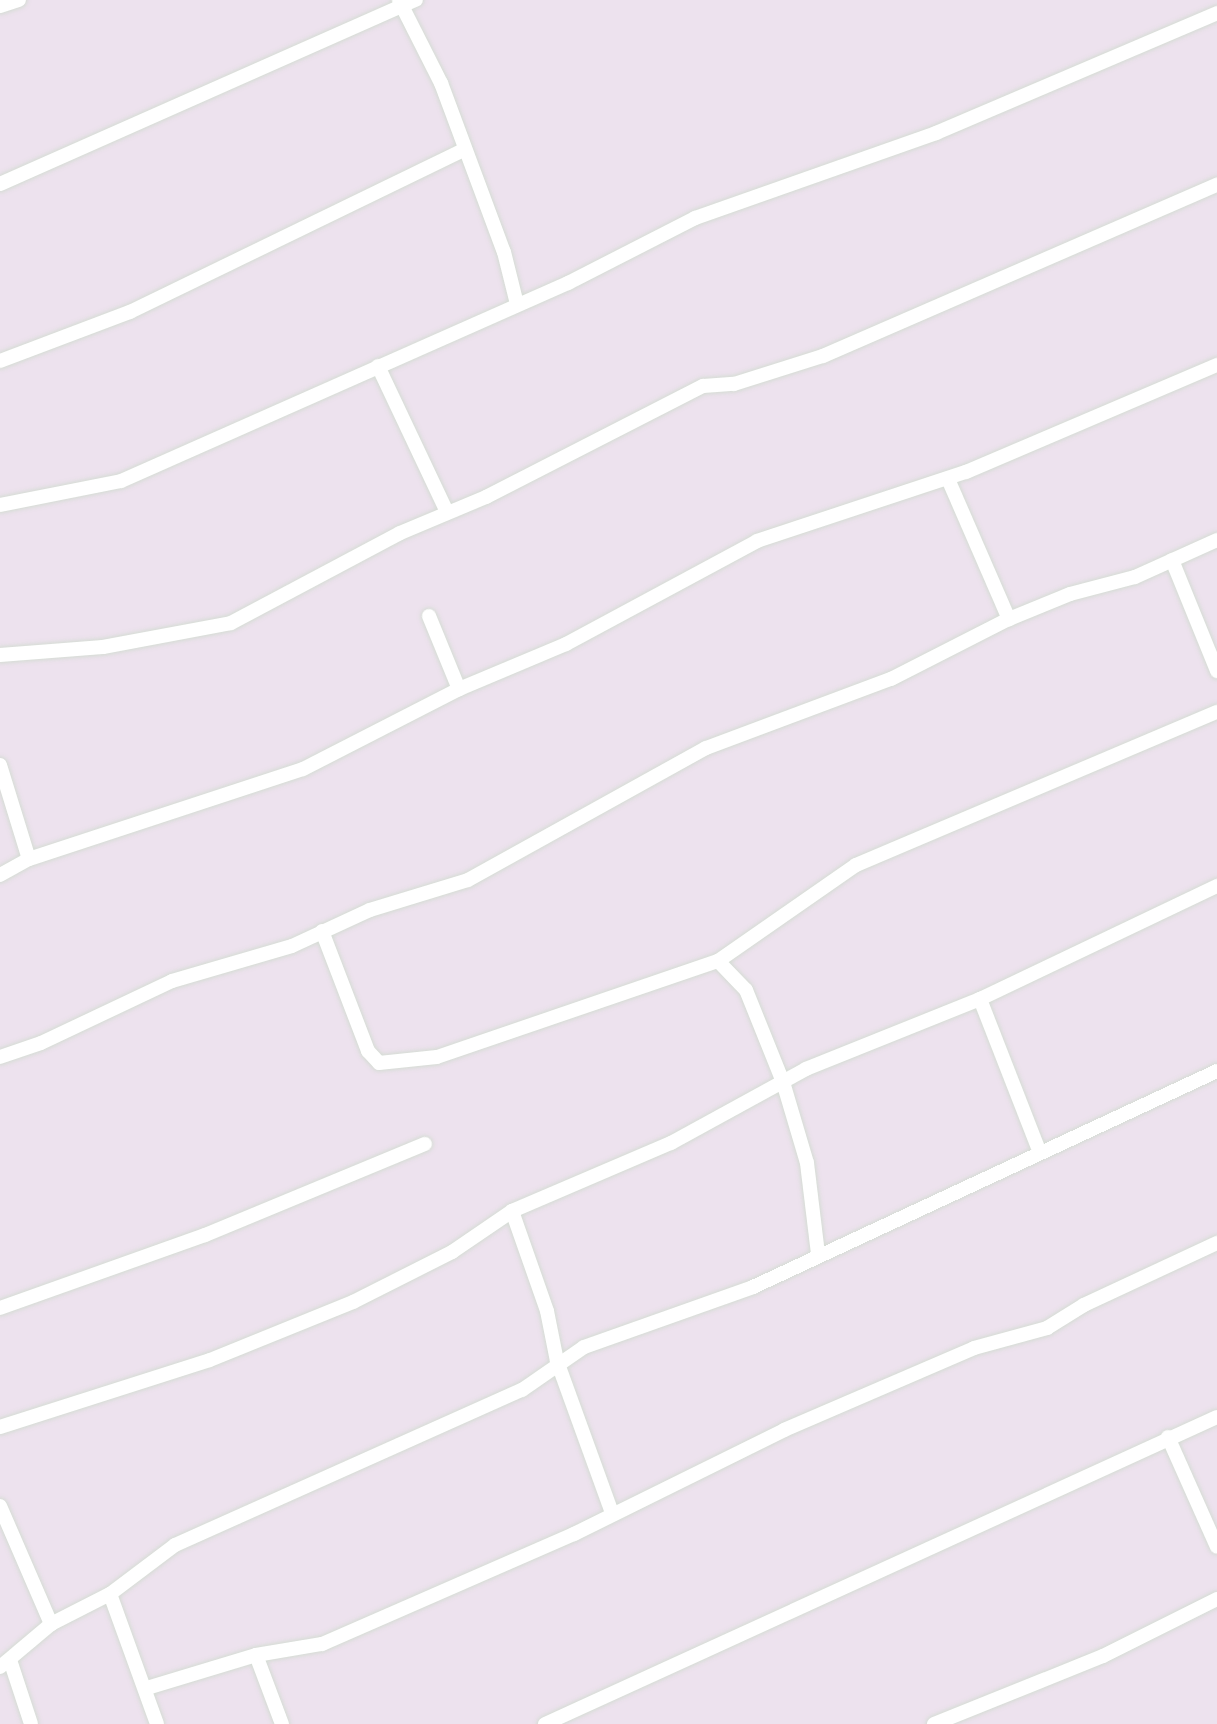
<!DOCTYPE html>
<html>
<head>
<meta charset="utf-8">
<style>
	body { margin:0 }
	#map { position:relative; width:1217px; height:1724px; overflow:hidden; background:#ede2ee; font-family:Quicksand,sans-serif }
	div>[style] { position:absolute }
	.roads { filter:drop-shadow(0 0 2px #d5dcd4) drop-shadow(0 0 2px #d5dcd4) }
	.street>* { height:14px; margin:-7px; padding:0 7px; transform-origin:7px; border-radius:7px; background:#fff }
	span { translate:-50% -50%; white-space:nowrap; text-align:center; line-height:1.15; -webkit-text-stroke:8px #fff; paint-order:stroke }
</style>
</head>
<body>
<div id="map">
	<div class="roads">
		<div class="street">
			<div style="left:399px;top:0;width:93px;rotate:63.2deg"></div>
			<div style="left:441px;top:83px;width:180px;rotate:69.6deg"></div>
			<div style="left:504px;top:252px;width:54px;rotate:76deg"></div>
			<div style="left:0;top:6px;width:20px;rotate:-18deg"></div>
			<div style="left:0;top:184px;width:455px;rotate:-23.9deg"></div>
			<div style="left:0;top:361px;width:139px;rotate:-20.7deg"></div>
			<div style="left:130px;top:312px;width:370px;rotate:-25.9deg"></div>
			<div style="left:378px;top:366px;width:161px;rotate:64.7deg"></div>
			<div style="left:948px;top:479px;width:153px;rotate:66.5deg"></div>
			<div style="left:0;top:505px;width:123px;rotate:-11.2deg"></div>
			<div style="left:121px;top:481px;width:489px;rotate:-23.9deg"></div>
			<div style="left:568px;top:283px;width:143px;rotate:-27.1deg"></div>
			<div style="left:695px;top:218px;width:256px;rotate:-19.4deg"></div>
			<div style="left:936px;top:133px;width:306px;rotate:-23.1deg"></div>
			<div style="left:1172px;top:560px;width:120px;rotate:67.9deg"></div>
			<div style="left:429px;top:616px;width:79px;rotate:67.7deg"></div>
			<div style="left:0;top:655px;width:103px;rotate:-4.4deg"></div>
			<div style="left:103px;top:647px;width:130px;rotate:-10.6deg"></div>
			<div style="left:231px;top:623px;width:191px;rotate:-28deg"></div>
			<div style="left:400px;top:533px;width:93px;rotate:-22.7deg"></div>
			<div style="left:486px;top:497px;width:244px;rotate:-27.1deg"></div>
			<div style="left:703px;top:386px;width:31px;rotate:-4deg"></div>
			<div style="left:734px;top:384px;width:93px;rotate:-17.5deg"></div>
			<div style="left:823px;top:356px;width:430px;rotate:-23.5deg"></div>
			<div style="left:0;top:765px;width:98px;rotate:72.9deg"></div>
			<div style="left:0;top:875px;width:33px;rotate:-29deg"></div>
			<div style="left:29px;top:859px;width:288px;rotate:-18.2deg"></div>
			<div style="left:303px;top:769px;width:175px;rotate:-27.1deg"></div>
			<div style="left:459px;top:689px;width:116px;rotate:-22.8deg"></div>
			<div style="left:566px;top:644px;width:217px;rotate:-28.3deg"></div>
			<div style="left:757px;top:541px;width:220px;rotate:-18.3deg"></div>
			<div style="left:966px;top:472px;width:273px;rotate:-23.1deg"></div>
			<div style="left:322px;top:931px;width:129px;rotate:69deg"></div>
			<div style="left:368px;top:1051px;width:16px;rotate:47deg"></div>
			<div style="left:379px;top:1063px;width:58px;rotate:-5.9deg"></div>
			<div style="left:437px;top:1057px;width:297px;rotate:-18.9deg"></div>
			<div style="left:718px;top:961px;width:168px;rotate:-34.8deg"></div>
			<div style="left:856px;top:865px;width:392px;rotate:-23deg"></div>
			<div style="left:718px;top:961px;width:40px;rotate:46deg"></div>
			<div style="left:746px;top:990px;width:99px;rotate:68.1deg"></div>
			<div style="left:783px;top:1082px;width:84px;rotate:73.5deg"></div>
			<div style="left:807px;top:1163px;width:92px;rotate:83.1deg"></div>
			<div style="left:980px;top:999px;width:162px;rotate:68.7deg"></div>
			<div style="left:0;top:1057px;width:43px;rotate:-18.9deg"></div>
			<div style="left:41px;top:1043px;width:145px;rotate:-25.3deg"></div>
			<div style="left:172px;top:981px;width:125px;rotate:-16.3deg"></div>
			<div style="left:292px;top:946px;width:86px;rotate:-24.8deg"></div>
			<div style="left:370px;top:910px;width:102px;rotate:-17deg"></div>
			<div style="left:468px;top:880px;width:272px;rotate:-29deg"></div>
			<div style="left:706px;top:748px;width:197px;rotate:-20.5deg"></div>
			<div style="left:891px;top:679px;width:132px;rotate:-27deg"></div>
			<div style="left:1009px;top:619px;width:66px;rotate:-22.3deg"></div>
			<div style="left:1070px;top:594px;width:67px;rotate:-14.7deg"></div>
			<div style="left:1135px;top:577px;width:90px;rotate:-24.3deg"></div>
			<div style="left:512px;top:1211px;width:106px;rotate:70.7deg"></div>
			<div style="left:547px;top:1311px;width:51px;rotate:78.7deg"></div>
			<div style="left:557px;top:1361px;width:162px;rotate:70.1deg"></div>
			<div style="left:0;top:1308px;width:218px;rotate:-19.6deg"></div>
			<div style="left:205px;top:1235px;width:238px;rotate:-22.5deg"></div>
			<div style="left:0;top:1427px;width:220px;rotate:-17.7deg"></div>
			<div style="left:210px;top:1360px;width:154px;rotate:-22.1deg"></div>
			<div style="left:353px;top:1302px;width:111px;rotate:-26.8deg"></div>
			<div style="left:452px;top:1252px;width:73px;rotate:-34.3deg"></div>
			<div style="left:512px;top:1211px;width:173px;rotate:-23.2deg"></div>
			<div style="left:671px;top:1143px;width:154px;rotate:-28.7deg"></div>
			<div style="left:806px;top:1069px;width:188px;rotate:-21.9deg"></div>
			<div style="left:980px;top:999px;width:263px;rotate:-25.5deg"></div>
			<div style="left:1168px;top:1437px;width:120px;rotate:66deg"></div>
			<div style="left:0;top:1506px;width:129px;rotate:66.6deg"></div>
			<div style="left:110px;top:1594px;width:138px;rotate:70.1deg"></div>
			<div style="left:256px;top:1655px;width:74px;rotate:69.4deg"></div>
			<div style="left:10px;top:1660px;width:67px;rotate:71.8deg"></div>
			<div style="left:0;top:1667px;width:67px;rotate:-40.1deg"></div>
			<div style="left:51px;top:1624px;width:66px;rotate:-27deg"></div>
			<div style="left:110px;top:1594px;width:81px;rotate:-37deg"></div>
			<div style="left:175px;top:1545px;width:380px;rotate:-24.1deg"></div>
			<div style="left:522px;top:1390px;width:75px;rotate:-34.7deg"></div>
			<div style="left:584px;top:1347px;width:179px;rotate:-19.5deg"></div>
			<div style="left:753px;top:1287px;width:512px;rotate:-24.96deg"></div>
			<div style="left:147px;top:1688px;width:114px;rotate:-16.8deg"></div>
			<div style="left:256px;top:1655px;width:67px;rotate:-9.5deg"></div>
			<div style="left:322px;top:1644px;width:275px;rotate:-23.6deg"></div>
			<div style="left:574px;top:1534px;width:234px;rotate:-26.3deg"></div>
			<div style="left:784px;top:1430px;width:207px;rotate:-23.3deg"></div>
			<div style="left:974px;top:1348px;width:76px;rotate:-15.3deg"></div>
			<div style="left:1047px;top:1328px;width:44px;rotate:-31.9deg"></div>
			<div style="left:1084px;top:1305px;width:147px;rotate:-25deg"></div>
			<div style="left:545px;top:1724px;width:739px;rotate:-24.55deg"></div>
			<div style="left:934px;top:1724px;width:182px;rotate:-21.9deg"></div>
			<div style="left:1103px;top:1656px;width:127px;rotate:-26.6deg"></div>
		</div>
	</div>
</div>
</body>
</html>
